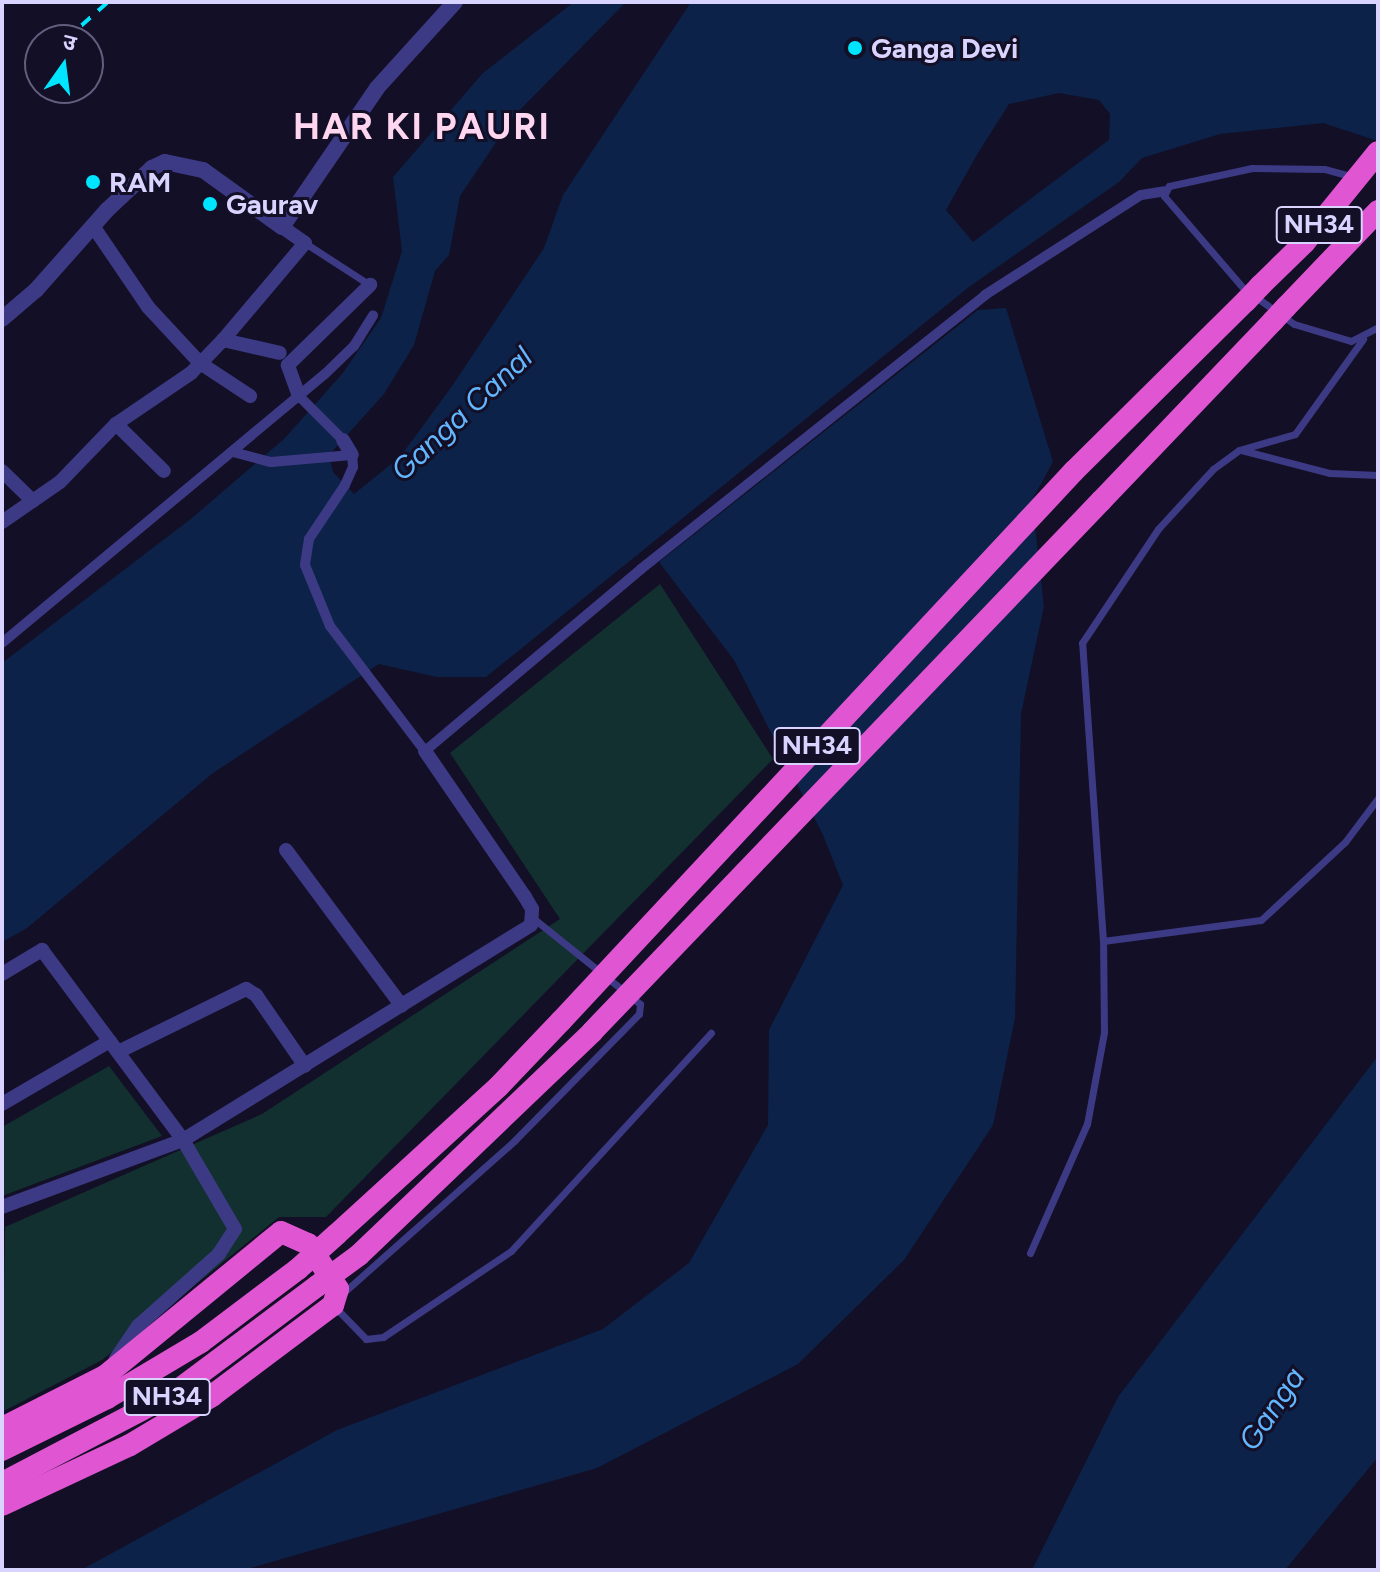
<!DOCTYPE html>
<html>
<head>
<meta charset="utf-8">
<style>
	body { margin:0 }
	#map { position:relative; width:1380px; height:1572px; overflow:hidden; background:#130f26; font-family:Figtree,"Noto Sans Devanagari",sans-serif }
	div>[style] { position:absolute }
	.green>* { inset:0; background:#12302f }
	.water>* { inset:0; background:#0c2248 }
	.service>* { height:7px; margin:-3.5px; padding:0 3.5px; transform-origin:3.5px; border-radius:3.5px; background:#3d3a85 }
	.pedestrian>* { height:10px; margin:-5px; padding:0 5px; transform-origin:5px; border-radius:5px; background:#3d3a85 }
	.minor>* { height:14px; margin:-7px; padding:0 7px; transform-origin:7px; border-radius:7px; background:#3d3a85 }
	.tertiary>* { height:16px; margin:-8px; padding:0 8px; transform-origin:8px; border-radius:8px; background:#3d3a85 }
	.trunk>* { height:22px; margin:-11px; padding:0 11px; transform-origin:11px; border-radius:11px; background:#e055d1 }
	.rail>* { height:4px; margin-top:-2px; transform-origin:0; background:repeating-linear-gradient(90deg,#00e5ff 0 12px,transparent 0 22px) }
	.trunk-bridge>* { height:22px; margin:-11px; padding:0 11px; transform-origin:11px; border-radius:11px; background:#e055d1 }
	.dots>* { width:22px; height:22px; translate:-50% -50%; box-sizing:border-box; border:4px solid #130f26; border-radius:50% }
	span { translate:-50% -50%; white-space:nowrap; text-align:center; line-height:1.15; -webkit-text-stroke:6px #130f26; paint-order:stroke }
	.shield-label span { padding:2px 6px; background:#130f26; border:2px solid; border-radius:6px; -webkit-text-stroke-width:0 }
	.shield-label { font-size:26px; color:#d9d4ff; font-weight:700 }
	.poi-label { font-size:28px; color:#d9d4ff; font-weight:700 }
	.left { translate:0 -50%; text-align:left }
	.water-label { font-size:30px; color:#62b6ff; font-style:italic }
	.district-label { font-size:36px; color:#ffd6f0; font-weight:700; letter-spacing:2px }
	.frame { position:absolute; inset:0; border:4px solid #d9d4ff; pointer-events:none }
	.north { position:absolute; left:24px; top:24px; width:80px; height:80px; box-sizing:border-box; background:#130f26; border:2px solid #625e7d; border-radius:50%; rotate:14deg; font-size:22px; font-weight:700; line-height:32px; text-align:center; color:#d9d4ff }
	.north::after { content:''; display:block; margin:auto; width:28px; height:36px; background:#00e5ff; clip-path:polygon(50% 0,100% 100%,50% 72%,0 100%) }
</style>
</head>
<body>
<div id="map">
	<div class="green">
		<div style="clip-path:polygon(660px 584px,773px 759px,326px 1217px,279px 1217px,102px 1360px,2px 1412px,5px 1227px,262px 1114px,560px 919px,450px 753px)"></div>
		<div style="clip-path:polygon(109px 1066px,162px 1136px,2px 1196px,2px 1127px)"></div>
	</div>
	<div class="water">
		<div style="clip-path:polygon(evenodd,574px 2px,626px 2px,513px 117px,460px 196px,449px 255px,435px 271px,414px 345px,384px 394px,329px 455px,333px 472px,354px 494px,400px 457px,450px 389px,544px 248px,563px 195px,691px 2px,1378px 2px,1378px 141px,1323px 123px,1220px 134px,1142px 158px,1119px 182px,969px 287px,486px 677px,437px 677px,379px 664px,213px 773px,27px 928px,2px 942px,2px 663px,192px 518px,284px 439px,342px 374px,381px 318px,402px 251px,393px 177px,483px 73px,574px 2px,1059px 93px,1099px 100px,1110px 114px,1109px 140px,973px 242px,946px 210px,978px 153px,1009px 104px,1059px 93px)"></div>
		<div style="clip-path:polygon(1006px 308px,1053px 462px,1032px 500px,1044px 606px,1021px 714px,1015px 1018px,993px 1125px,904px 1260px,798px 1364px,597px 1468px,244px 1570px,81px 1570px,337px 1430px,603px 1329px,689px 1263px,768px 1125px,769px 1030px,843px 885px,823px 835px,734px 660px,659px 562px,978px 310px)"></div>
		<div style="clip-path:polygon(1378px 1056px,1378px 1457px,1285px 1570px,1032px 1570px,1118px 1397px)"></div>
	</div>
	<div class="service">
		<div style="left:1354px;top:177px;width:31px;rotate:-165deg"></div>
		<div style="left:1324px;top:169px;width:72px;rotate:-179.2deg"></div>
		<div style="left:1252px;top:168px;width:85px;rotate:167.8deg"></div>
		<div style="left:1169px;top:186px;width:11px;rotate:117deg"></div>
		<div style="left:1164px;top:196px;width:121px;rotate:49.3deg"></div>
		<div style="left:1243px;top:288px;width:62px;rotate:35.2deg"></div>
		<div style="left:1294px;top:324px;width:59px;rotate:16.6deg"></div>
		<div style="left:1351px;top:341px;width:30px;rotate:-27deg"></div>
		<div style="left:305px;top:243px;width:77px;rotate:32.9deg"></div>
		<div style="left:1241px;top:450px;width:91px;rotate:14.6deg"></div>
		<div style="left:1329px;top:473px;width:49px;rotate:2.3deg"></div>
		<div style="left:1103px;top:941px;width:159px;rotate:-7.6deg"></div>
		<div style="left:1261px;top:920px;width:115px;rotate:-42.9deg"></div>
		<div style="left:1345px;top:842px;width:55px;rotate:-53.1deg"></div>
		<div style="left:1030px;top:1253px;width:141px;rotate:-66.2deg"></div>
		<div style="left:1087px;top:1124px;width:94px;rotate:-79.5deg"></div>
		<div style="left:1104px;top:1032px;width:91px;rotate:-90.6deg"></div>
		<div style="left:1103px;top:941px;width:299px;rotate:-94deg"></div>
		<div style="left:1082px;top:643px;width:137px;rotate:-56.3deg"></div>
		<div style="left:1158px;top:529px;width:81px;rotate:-47.5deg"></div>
		<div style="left:1213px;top:469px;width:32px;rotate:-36deg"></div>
		<div style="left:1239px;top:450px;width:58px;rotate:-15.9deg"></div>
		<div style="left:1295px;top:434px;width:117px;rotate:-54.4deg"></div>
		<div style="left:343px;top:1293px;width:229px;rotate:-41.6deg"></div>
		<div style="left:514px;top:1141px;width:178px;rotate:-45.5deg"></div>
		<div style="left:639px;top:1014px;width:10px;rotate:-84deg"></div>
		<div style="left:640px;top:1004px;width:137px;rotate:-141.2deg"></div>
		<div style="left:334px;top:1306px;width:46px;rotate:45.9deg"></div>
		<div style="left:366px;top:1339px;width:17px;rotate:-7deg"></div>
		<div style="left:383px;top:1337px;width:154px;rotate:-33.9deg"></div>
		<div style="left:511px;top:1251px;width:296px;rotate:-47.5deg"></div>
	</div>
	<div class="pedestrian">
		<div style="left:299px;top:396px;width:62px;rotate:45deg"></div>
		<div style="left:233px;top:452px;width:39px;rotate:15deg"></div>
		<div style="left:271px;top:462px;width:81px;rotate:-4.9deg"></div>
		<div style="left:352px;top:455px;width:12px;rotate:85deg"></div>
		<div style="left:353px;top:467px;width:20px;rotate:114deg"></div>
		<div style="left:345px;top:485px;width:65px;rotate:123.7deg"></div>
		<div style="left:309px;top:539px;width:26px;rotate:99deg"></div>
		<div style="left:305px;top:565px;width:66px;rotate:67.7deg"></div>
		<div style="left:330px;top:626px;width:157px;rotate:52.8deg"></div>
		<div style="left:425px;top:751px;width:282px;rotate:-40.1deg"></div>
		<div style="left:641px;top:569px;width:440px;rotate:-38.5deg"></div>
		<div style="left:985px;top:295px;width:185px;rotate:-32.7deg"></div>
		<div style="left:1141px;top:195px;width:24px;rotate:-9deg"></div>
		<div style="left:2px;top:643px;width:420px;rotate:-39.8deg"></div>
		<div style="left:325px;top:374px;width:40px;rotate:-44deg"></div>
		<div style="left:354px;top:346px;width:36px;rotate:-58deg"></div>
	</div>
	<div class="minor">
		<div style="left:93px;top:226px;width:98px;rotate:55.8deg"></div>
		<div style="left:148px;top:307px;width:76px;rotate:47.1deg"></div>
		<div style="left:200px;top:363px;width:60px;rotate:33.4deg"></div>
		<div style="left:223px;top:340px;width:58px;rotate:12.8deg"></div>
		<div style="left:299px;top:396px;width:33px;rotate:-110deg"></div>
		<div style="left:288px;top:365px;width:115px;rotate:-44.3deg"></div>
		<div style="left:116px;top:424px;width:67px;rotate:44.4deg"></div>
		<div style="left:343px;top:440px;width:17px;rotate:59deg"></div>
		<div style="left:2px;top:471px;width:43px;rotate:44.1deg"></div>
		<div style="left:2px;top:522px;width:70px;rotate:-34.6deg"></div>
		<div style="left:60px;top:482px;width:81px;rotate:-46deg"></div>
		<div style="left:116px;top:424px;width:91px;rotate:-34.2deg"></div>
		<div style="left:191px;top:373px;width:46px;rotate:-45.9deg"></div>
		<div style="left:223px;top:340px;width:127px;rotate:-49.8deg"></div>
		<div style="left:305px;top:243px;width:28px;rotate:-145deg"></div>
		<div style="left:286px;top:850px;width:194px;rotate:53.4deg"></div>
		<div style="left:2px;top:974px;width:47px;rotate:-31deg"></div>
		<div style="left:42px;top:950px;width:237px;rotate:53.4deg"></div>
		<div style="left:183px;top:1140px;width:103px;rotate:59.7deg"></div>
		<div style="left:235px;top:1229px;width:30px;rotate:123deg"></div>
		<div style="left:219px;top:1254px;width:108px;rotate:138.4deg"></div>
		<div style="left:138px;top:1326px;width:40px;rotate:124deg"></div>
		<div style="left:118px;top:1052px;width:143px;rotate:-26.2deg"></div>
		<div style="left:246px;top:989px;width:12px;rotate:31deg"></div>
		<div style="left:256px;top:995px;width:86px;rotate:55.4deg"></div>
		<div style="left:2px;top:1104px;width:125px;rotate:-30.3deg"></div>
		<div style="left:2px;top:1207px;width:193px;rotate:-20.3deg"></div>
		<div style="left:183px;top:1140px;width:409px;rotate:-31.7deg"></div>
		<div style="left:531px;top:925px;width:16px;rotate:-86deg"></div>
		<div style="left:532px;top:909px;width:14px;rotate:-120deg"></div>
		<div style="left:525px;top:897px;width:177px;rotate:-124.4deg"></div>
	</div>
	<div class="tertiary">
		<div style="left:2px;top:319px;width:45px;rotate:-40.5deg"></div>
		<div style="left:36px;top:290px;width:107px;rotate:-48.4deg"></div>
		<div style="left:107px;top:210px;width:62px;rotate:-43deg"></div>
		<div style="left:152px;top:168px;width:14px;rotate:-25deg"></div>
		<div style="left:165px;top:162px;width:39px;rotate:12deg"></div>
		<div style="left:203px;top:170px;width:97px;rotate:35.8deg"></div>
		<div style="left:282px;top:227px;width:168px;rotate:-55.6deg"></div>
		<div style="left:377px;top:88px;width:116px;rotate:-47.8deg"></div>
	</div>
	<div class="trunk">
		<div style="left:1260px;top:286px;width:62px;rotate:-44.3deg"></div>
		<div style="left:1304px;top:243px;width:117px;rotate:-50.9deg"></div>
		<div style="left:1286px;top:307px;width:133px;rotate:-46.2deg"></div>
		<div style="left:1074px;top:471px;width:242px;rotate:-44.7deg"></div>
		<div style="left:1101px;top:501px;width:249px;rotate:-46.3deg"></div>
		<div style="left:337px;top:1234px;width:219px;rotate:-42.4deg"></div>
		<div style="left:499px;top:1086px;width:90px;rotate:-46.4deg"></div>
		<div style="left:359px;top:1255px;width:323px;rotate:-43.7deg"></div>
		<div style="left:2px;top:1428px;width:115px;rotate:-26.8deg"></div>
		<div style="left:105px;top:1376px;width:227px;rotate:-39.3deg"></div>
		<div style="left:281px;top:1232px;width:30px;rotate:24deg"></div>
		<div style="left:308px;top:1244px;width:54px;rotate:56.3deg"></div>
		<div style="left:338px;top:1289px;width:17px;rotate:107deg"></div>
		<div style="left:333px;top:1305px;width:151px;rotate:143.1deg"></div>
		<div style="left:212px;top:1396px;width:96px;rotate:149.1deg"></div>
		<div style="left:130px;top:1445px;width:141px;rotate:154.9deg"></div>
		<div style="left:2px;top:1450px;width:117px;rotate:-26.3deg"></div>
		<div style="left:107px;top:1398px;width:109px;rotate:-30.8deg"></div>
		<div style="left:201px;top:1342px;width:121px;rotate:-37deg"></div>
		<div style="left:2px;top:1483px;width:194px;rotate:-27.6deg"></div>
		<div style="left:174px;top:1393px;width:179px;rotate:-36.8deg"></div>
	</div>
	<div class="rail">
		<div style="left:65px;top:40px;width:57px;rotate:-41.5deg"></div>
	</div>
	<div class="trunk-bridge">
		<div style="left:1246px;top:301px;width:21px;rotate:-47deg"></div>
		<div style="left:1273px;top:321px;width:19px;rotate:-47deg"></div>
		<div style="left:561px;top:1021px;width:752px;rotate:-46.99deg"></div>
		<div style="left:592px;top:1032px;width:736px;rotate:-46.21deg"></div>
		<div style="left:298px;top:1269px;width:52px;rotate:-41.9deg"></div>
		<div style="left:317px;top:1286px;width:52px;rotate:-36.4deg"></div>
	</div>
	<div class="dots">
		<div style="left:855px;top:48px;background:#00e5ff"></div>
		<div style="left:93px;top:182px;background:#00e5ff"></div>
		<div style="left:210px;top:204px;background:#00e5ff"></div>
	</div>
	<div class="shield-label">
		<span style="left:1319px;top:225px">NH34</span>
		<span style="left:817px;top:746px">NH34</span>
		<span style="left:167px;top:1397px">NH34</span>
	</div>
	<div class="poi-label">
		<span class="left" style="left:871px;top:48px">Ganga Devi</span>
		<span class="left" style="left:109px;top:182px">RAM</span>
		<span class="left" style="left:226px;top:204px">Gaurav</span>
	</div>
	<div class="water-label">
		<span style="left:462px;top:414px;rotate:-43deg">Ganga Canal</span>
		<span style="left:1272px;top:1409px;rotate:-56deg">Ganga</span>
	</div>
	<div class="district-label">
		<span style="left:422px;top:127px">HAR KI PAURI</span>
	</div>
	<div class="frame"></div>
	<div class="north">उ</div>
</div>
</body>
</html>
